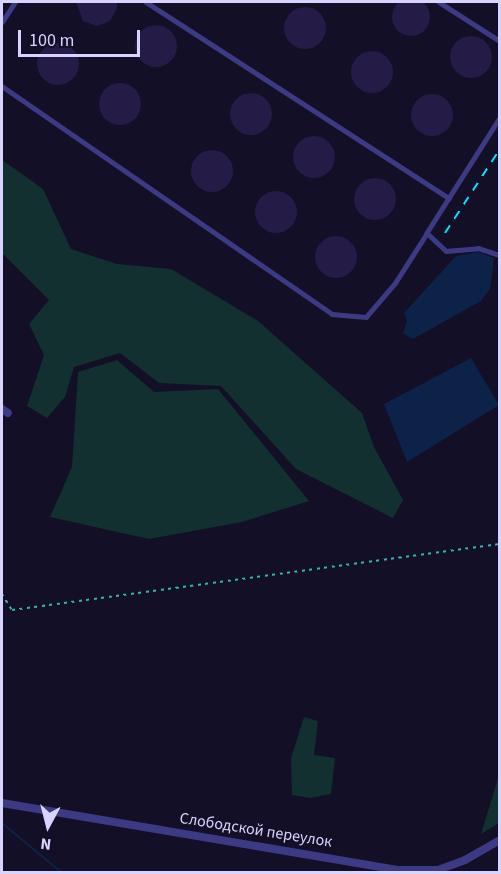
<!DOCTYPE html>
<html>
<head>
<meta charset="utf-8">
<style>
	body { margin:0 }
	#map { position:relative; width:501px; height:874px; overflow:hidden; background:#130f26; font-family:"Source Sans 3",sans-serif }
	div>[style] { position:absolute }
	.green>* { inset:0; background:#12302f }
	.water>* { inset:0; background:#0c2248 }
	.stream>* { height:2px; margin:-1px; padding:0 1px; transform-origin:1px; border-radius:1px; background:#0c2248 }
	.building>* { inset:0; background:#241b47 }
	.round { border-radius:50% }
	.path>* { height:1.5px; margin-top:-0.75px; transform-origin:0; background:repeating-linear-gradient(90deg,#2fb8b0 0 3px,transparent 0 7.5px) }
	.lane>* { height:4.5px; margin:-2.25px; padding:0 2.25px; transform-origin:2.25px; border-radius:2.25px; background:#3d3a85 }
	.street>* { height:8px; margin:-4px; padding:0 4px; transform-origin:4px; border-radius:4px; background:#3d3a85 }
	.rail>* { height:2px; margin-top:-1px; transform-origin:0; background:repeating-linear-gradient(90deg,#00e5ff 0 9px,transparent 0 17px) }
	span { translate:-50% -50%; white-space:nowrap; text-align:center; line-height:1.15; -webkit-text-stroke:5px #130f26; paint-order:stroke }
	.street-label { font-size:16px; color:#d9d4ff }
	.frame { position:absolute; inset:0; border:3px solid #d9d4ff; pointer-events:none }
	.north { position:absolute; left:18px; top:796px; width:60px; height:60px; -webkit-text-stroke:4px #130f26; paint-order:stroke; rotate:187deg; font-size:16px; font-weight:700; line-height:24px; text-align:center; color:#d9d4ff }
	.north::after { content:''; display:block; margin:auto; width:21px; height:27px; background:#d9d4ff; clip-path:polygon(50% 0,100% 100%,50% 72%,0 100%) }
	.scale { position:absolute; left:18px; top:30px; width:122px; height:27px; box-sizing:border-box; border:3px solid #d9d4ff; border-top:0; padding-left:8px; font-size:18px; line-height:21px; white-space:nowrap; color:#d9d4ff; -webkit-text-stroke:4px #130f26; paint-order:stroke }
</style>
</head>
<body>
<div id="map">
	<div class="green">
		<div style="clip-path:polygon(2px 160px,43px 189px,71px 249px,117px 264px,171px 269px,258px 321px,362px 413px,374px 447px,403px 500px,393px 518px,296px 469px,221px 386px,159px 383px,120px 353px,74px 367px,65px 397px,47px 418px,27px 406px,44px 355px,29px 324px,49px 300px,2px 253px)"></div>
		<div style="clip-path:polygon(117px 360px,154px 392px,218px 389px,309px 501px,242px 522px,149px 539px,50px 517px,72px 467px,78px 372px)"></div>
		<div style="clip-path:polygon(304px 717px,318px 721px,314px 755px,335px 758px,331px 794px,310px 798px,292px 795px,291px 758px)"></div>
		<div style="clip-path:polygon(499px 775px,499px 823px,481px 834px)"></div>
	</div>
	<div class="water">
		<div style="clip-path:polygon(478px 252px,494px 258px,490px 289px,481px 301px,413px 339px,403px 333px,407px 321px,404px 313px,456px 256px)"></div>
		<div style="clip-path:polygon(471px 358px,499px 405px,407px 462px,384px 404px)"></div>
	</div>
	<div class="stream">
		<div style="left:2px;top:823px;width:77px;rotate:39.7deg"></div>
	</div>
	<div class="building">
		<div class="round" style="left:392px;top:-2px;width:38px;height:38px"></div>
		<div style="clip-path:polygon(76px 2px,117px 2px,117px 9px,110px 21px,97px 26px,83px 21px)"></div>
		<div class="round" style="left:284px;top:7px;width:42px;height:42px"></div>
		<div class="round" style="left:135px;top:25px;width:42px;height:42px"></div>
		<div class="round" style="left:450px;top:36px;width:42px;height:42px"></div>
		<div class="round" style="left:37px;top:43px;width:42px;height:42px"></div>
		<div class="round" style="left:351px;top:51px;width:42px;height:42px"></div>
		<div class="round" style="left:99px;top:83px;width:42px;height:42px"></div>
		<div class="round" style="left:230px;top:93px;width:42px;height:42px"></div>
		<div class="round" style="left:411px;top:94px;width:42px;height:42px"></div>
		<div class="round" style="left:293px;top:136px;width:42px;height:42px"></div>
		<div class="round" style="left:191px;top:150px;width:42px;height:42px"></div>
		<div class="round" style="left:354px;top:178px;width:42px;height:42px"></div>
		<div class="round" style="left:255px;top:191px;width:42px;height:42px"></div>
		<div class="round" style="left:315px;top:236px;width:42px;height:42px"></div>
	</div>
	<div class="path">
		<div style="left:2px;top:594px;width:19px;rotate:58deg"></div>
		<div style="left:12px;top:610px;width:492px;rotate:-7.7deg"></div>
	</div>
	<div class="lane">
		<div style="left:146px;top:2px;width:361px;rotate:32.9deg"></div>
		<div style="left:439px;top:2px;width:72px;rotate:32.6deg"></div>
		<div style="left:2px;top:22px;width:24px;rotate:-57deg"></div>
		<div style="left:2px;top:86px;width:401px;rotate:34.6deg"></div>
		<div style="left:332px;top:314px;width:34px;rotate:5deg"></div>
		<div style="left:366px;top:317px;width:45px;rotate:-49.5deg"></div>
		<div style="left:395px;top:283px;width:59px;rotate:-57.4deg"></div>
		<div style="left:500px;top:118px;width:136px;rotate:122.4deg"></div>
		<div style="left:427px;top:233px;width:26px;rotate:43deg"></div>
		<div style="left:446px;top:251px;width:32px;rotate:-5deg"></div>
		<div style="left:478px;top:248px;width:23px;rotate:18deg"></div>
	</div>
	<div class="street">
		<div style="left:2px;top:409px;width:7px;rotate:34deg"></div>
		<div style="left:2px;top:803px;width:404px;rotate:9.6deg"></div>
		<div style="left:400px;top:870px;width:38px"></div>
		<div style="left:438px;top:870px;width:29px;rotate:-20deg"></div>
		<div style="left:465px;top:860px;width:40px;rotate:-29.7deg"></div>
	</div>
	<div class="rail">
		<div style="left:445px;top:233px;width:100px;rotate:-56.8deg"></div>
	</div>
	<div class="street-label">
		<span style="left:256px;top:830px;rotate:9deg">Слободской переулок</span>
	</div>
	<div class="frame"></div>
	<div class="north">N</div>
	<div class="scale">100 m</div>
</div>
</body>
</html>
